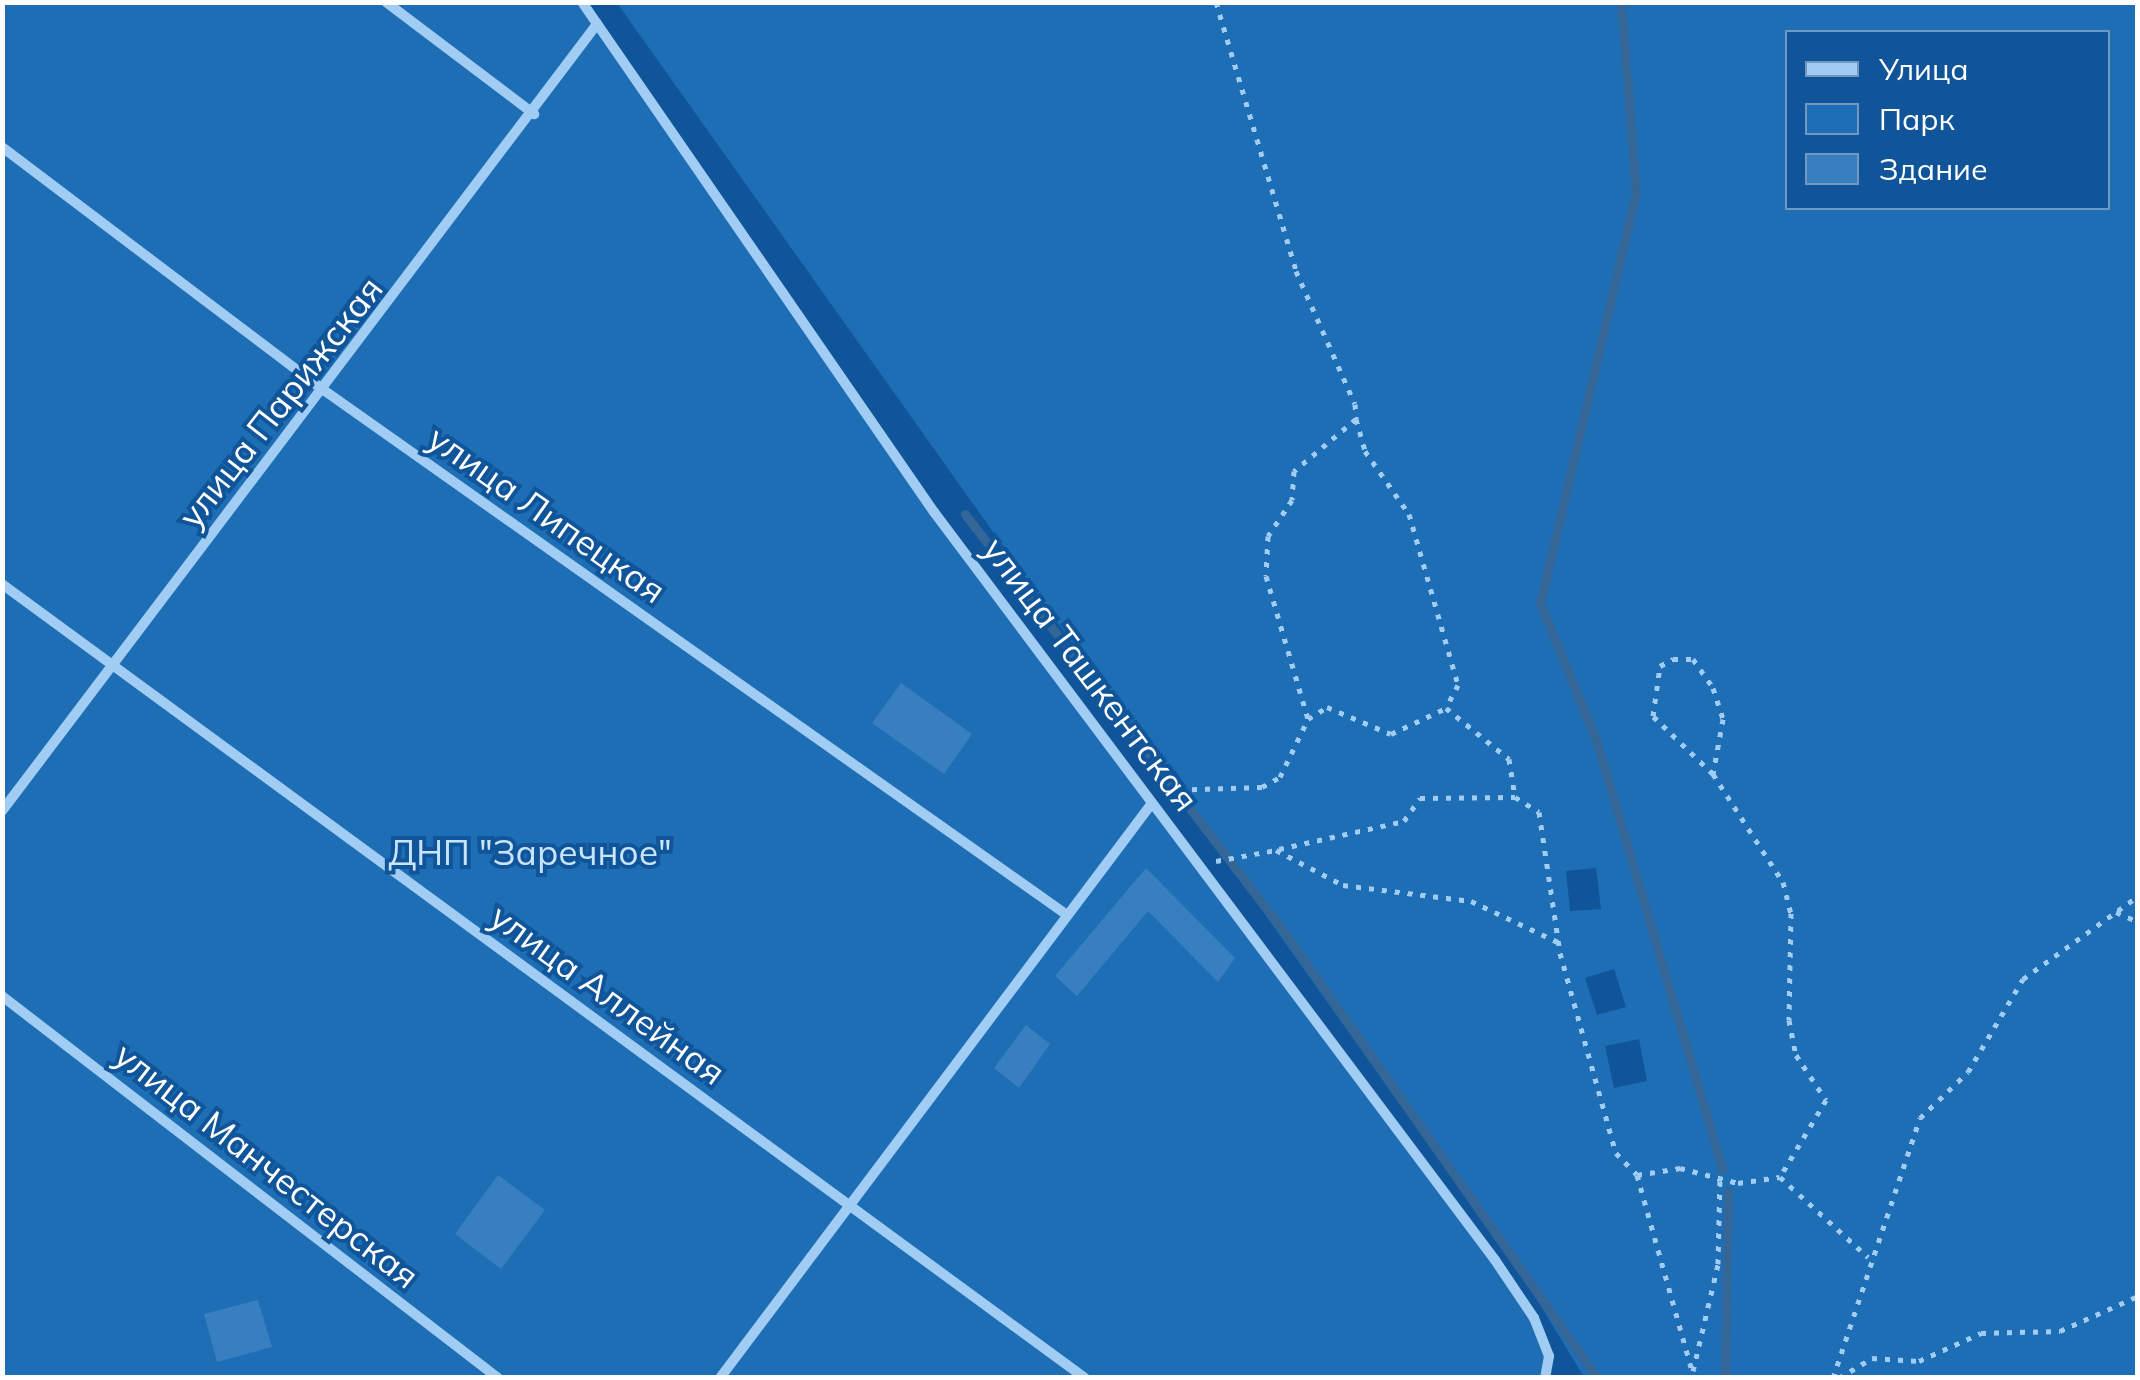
<!DOCTYPE html>
<html>
<head>
<meta charset="utf-8">
<style>
	body { margin:0 }
	#map { position:relative; width:2140px; height:1380px; overflow:hidden; background:#105599; font-family:Mulish,sans-serif }
	div>[style] { position:absolute }
	.green>* { inset:0; background:#1e6eb6 }
	.stream>* { height:9px; margin:-4.5px; padding:0 4.5px; transform-origin:4.5px; border-radius:4.5px; background:#346697 }
	.building>* { inset:0; background:#387fc1 }
	.path>* { height:5px; margin-top:-2.5px; transform-origin:0; background:repeating-linear-gradient(90deg,#a1cdf4 0 5px,transparent 0 13px) }
	.street>* { height:10px; margin:-5px; padding:0 5px; transform-origin:5px; border-radius:5px; background:#a1cdf4 }
	span { translate:-50% -50%; white-space:nowrap; text-align:center; line-height:1.15; -webkit-text-stroke:8px #105599; paint-order:stroke }
	.street-label { font-size:35px; color:#fff }
	.park-label { font-size:35px; color:#c9e5fe }
	.frame { position:absolute; inset:0; border:5px solid #fff; pointer-events:none }
	.legend { position:absolute; left:1785px; top:30px; width:325px; height:180px; box-sizing:border-box; background:#105599; border:2px solid #7099c2; margin:0; padding:12px 18px; list-style:none; font-size:30px; color:#fff }
	.legend li { display:flex; align-items:center; gap:20px; height:50px }
	.legend b { width:50px; border:2px solid #7099c2 }
</style>
</head>
<body>
<div id="map">
	<div class="green">
		<div style="clip-path:polygon(3px 2px,581px 3px,934px 512px,1538px 1326px,1550px 1378px,3px 1378px)"></div>
		<div style="clip-path:polygon(evenodd,617px 3px,2137px 3px,2137px 1377px,1584px 1377px,1527px 1283px,617px 3px,1788px 32px,2108px 32px,2108px 208px,1788px 208px,1788px 32px,617px 3px,1596px 868px,1601px 909px,1570px 911px,1566px 871px,1596px 868px,617px 3px,1614px 969px,1626px 1007px,1597px 1015px,1585px 978px,1614px 969px,617px 3px,1639px 1039px,1647px 1081px,1614px 1088px,1605px 1046px,1639px 1039px)"></div>
	</div>
	<div class="stream">
		<div style="left:1621px;top:2px;width:191px;rotate:85.5deg"></div>
		<div style="left:1636px;top:192px;width:422px;rotate:103.1deg"></div>
		<div style="left:1540px;top:603px;width:151px;rotate:67.8deg"></div>
		<div style="left:1597px;top:743px;width:444px;rotate:73.6deg"></div>
		<div style="left:965px;top:514px;width:522px;rotate:52.63deg"></div>
		<div style="left:1282px;top:929px;width:548px;rotate:54.95deg"></div>
		<div style="left:1725px;top:1378px;width:188px;rotate:-89.1deg"></div>
	</div>
	<div class="building">
		<div style="clip-path:polygon(901px 683px,972px 734px,944px 774px,872px 723px)"></div>
		<div style="clip-path:polygon(1146px 868px,1235px 958px,1218px 982px,1148px 911px,1077px 996px,1055px 976px)"></div>
		<div style="clip-path:polygon(1026px 1025px,1050px 1044px,1019px 1088px,994px 1068px)"></div>
		<div style="clip-path:polygon(498px 1175px,545px 1210px,501px 1269px,455px 1234px)"></div>
		<div style="clip-path:polygon(258px 1300px,272px 1347px,217px 1362px,204px 1314px)"></div>
	</div>
	<div class="path">
		<div style="left:1216px;top:2px;width:281px;rotate:73.4deg"></div>
		<div style="left:1296px;top:271px;width:145px;rotate:66.1deg"></div>
		<div style="left:1355px;top:404px;width:15px;rotate:86deg"></div>
		<div style="left:1356px;top:419px;width:81px;rotate:140deg"></div>
		<div style="left:1294px;top:471px;width:29px;rotate:94deg"></div>
		<div style="left:1292px;top:500px;width:43px;rotate:123.7deg"></div>
		<div style="left:1268px;top:536px;width:40px;rotate:92.9deg"></div>
		<div style="left:1266px;top:576px;width:149px;rotate:73.6deg"></div>
		<div style="left:1356px;top:419px;width:33px;rotate:74deg"></div>
		<div style="left:1365px;top:451px;width:77px;rotate:55.1deg"></div>
		<div style="left:1409px;top:514px;width:178px;rotate:74deg"></div>
		<div style="left:1458px;top:685px;width:26px;rotate:118deg"></div>
		<div style="left:1713px;top:774px;width:83px;rotate:-136deg"></div>
		<div style="left:1653px;top:716px;width:50px;rotate:-82deg"></div>
		<div style="left:1660px;top:666px;width:15px;rotate:-28deg"></div>
		<div style="left:1673px;top:659px;width:20px"></div>
		<div style="left:1693px;top:659px;width:35px;rotate:55deg"></div>
		<div style="left:1713px;top:688px;width:33px;rotate:72deg"></div>
		<div style="left:1723px;top:719px;width:56px;rotate:100.3deg"></div>
		<div style="left:1713px;top:774px;width:129px;rotate:57.1deg"></div>
		<div style="left:1783px;top:882px;width:32px;rotate:76deg"></div>
		<div style="left:1791px;top:913px;width:107px;rotate:91.1deg"></div>
		<div style="left:1789px;top:1020px;width:36px;rotate:79deg"></div>
		<div style="left:1796px;top:1055px;width:54px;rotate:56.3deg"></div>
		<div style="left:1826px;top:1100px;width:90px;rotate:120.9deg"></div>
		<div style="left:1166px;top:790px;width:96px;rotate:-1.8deg"></div>
		<div style="left:1262px;top:787px;width:21px;rotate:-29deg"></div>
		<div style="left:1280px;top:777px;width:64px;rotate:-64.2deg"></div>
		<div style="left:1308px;top:719px;width:22px;rotate:-32deg"></div>
		<div style="left:1327px;top:707px;width:69px;rotate:22.9deg"></div>
		<div style="left:1391px;top:734px;width:61px;rotate:-25.3deg"></div>
		<div style="left:1446px;top:708px;width:81px;rotate:39deg"></div>
		<div style="left:1509px;top:759px;width:38px;rotate:81deg"></div>
		<div style="left:1515px;top:797px;width:28px;rotate:32deg"></div>
		<div style="left:1539px;top:812px;width:143px;rotate:81.5deg"></div>
		<div style="left:1560px;top:953px;width:208px;rotate:74.4deg"></div>
		<div style="left:1616px;top:1153px;width:30px;rotate:46deg"></div>
		<div style="left:1637px;top:1175px;width:44px;rotate:-9.2deg"></div>
		<div style="left:1680px;top:1168px;width:60px;rotate:14.5deg"></div>
		<div style="left:1738px;top:1183px;width:42px;rotate:-8.1deg"></div>
		<div style="left:1780px;top:1177px;width:119px;rotate:42.3deg"></div>
		<div style="left:1279px;top:849px;width:128px;rotate:-12.6deg"></div>
		<div style="left:1404px;top:821px;width:28px;rotate:-55deg"></div>
		<div style="left:1420px;top:798px;width:95px;rotate:-0.6deg"></div>
		<div style="left:1216px;top:861px;width:61px;rotate:-10.4deg"></div>
		<div style="left:1276px;top:850px;width:76px;rotate:27.6deg"></div>
		<div style="left:1343px;top:885px;width:129px;rotate:7.1deg"></div>
		<div style="left:1471px;top:901px;width:98px;rotate:25.3deg"></div>
		<div style="left:2116px;top:912px;width:24px;rotate:24deg"></div>
		<div style="left:1637px;top:1175px;width:211px;rotate:74.3deg"></div>
		<div style="left:1693px;top:1371px;width:110px;rotate:-76.8deg"></div>
		<div style="left:1718px;top:1264px;width:87px;rotate:-88.7deg"></div>
		<div style="left:1833px;top:1378px;width:274px;rotate:-71.5deg"></div>
		<div style="left:1920px;top:1118px;width:66px;rotate:-43.8deg"></div>
		<div style="left:1968px;top:1072px;width:108px;rotate:-59.4deg"></div>
		<div style="left:2023px;top:979px;width:142px;rotate:-35.8deg"></div>
		<div style="left:1839px;top:1378px;width:39px;rotate:-31deg"></div>
		<div style="left:1872px;top:1358px;width:47px;rotate:3.7deg"></div>
		<div style="left:1919px;top:1361px;width:68px;rotate:-24.3deg"></div>
		<div style="left:1981px;top:1333px;width:79px;rotate:-1.5deg"></div>
		<div style="left:2060px;top:1331px;width:85px;rotate:-24.2deg"></div>
	</div>
	<div class="street">
		<div style="left:386px;top:2px;width:186px;rotate:37.1deg"></div>
		<div style="left:582px;top:2px;width:620px;rotate:55.39deg"></div>
		<div style="left:934px;top:512px;width:935px;rotate:53.13deg"></div>
		<div style="left:1495px;top:1260px;width:70px;rotate:56.1deg"></div>
		<div style="left:1534px;top:1318px;width:41px;rotate:68.5deg"></div>
		<div style="left:1549px;top:1356px;width:22px;rotate:100deg"></div>
		<div style="left:2px;top:147px;width:405px;rotate:37.1deg"></div>
		<div style="left:325px;top:391px;width:908px;rotate:35.23deg"></div>
		<div style="left:2px;top:584px;width:1343px;rotate:36.25deg"></div>
		<div style="left:2px;top:811px;width:987px;rotate:-52.91deg"></div>
		<div style="left:2px;top:996px;width:626px;rotate:37.6deg"></div>
		<div style="left:720px;top:1378px;width:719px;rotate:-53.08deg"></div>
	</div>
	<div class="street-label">
		<span style="left:280px;top:402px;rotate:-52deg">улица Парижская</span>
		<span style="left:547px;top:514px;rotate:35deg">улица Липецкая</span>
		<span style="left:1091px;top:674px;rotate:53deg">улица Ташкентская</span>
		<span style="left:608px;top:994px;rotate:36deg">улица Аллейная</span>
		<span style="left:267px;top:1165px;rotate:38deg">улица Манчестерская</span>
	</div>
	<div class="park-label">
		<span style="left:530px;top:852px">ДНП "Заречное"</span>
	</div>
	<div class="frame"></div>
	<ul class="legend">
	<li><b style="height:12px;background:#a1cdf4"></b>Улица</li>
	<li><b style="height:28px;background:#1e6eb6"></b>Парк</li>
	<li><b style="height:28px;background:#387fc1"></b>Здание</li>
	</ul>
</div>
</body>
</html>
